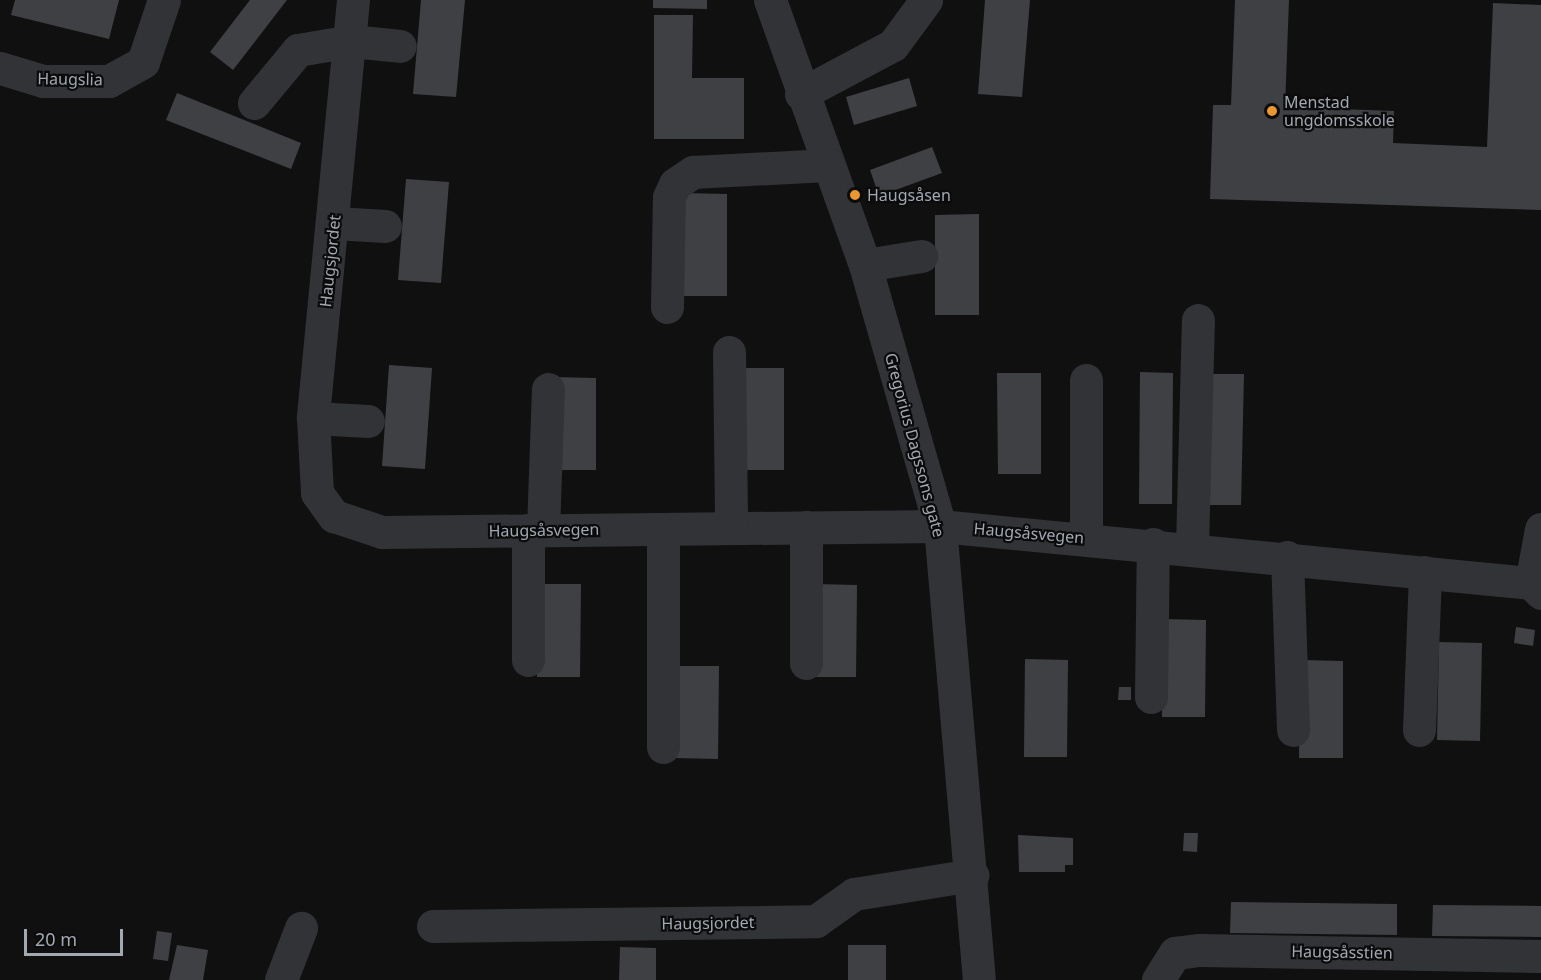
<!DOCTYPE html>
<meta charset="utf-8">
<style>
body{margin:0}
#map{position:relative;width:1541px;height:980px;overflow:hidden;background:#101011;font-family:"Noto Sans",sans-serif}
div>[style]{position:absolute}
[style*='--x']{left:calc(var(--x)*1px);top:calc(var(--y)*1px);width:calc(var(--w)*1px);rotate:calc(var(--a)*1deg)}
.building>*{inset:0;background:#3f4044}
.minor>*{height:33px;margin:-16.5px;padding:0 16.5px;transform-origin:16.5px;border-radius:16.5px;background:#313336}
.dots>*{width:16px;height:16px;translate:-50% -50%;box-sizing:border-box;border:3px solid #0b0b0c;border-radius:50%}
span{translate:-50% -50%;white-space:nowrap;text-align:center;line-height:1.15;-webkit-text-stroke:4.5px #0b0b0c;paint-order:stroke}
.street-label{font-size:16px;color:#a2a8b1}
.poi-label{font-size:16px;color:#a2a8b1}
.left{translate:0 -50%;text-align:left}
.scale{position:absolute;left:24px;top:929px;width:99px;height:27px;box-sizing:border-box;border:3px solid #a2a8b1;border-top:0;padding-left:8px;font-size:18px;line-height:21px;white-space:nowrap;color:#a2a8b1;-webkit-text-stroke:4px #0b0b0c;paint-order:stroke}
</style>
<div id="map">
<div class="building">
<i style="clip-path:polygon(15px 0,119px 0,109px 39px,11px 15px)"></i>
<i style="clip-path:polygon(250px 0,287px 0,233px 70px,210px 52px)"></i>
<i style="clip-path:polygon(421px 0,465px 0,456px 97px,413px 94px)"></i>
<i style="clip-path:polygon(653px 0,707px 0,707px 9px,653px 8px)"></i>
<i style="clip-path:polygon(985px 0,1030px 0,1022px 97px,978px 94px)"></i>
<i style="clip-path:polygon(1235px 0,1289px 0,1285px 107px,1394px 111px,1393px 143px,1487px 147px,1493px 3px,1541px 5px,1541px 210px,1210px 199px,1213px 105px,1231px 105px)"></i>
<i style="clip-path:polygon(654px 15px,693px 15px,692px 78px,744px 78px,744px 139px,654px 139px)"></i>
<i style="clip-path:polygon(909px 78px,917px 106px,854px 125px,846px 97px)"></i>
<i style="clip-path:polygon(177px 93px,301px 143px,291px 169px,166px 120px)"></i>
<i style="clip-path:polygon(932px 147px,942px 173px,879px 196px,870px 170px)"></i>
<i style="clip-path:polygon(406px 179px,449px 182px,441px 283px,398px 280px)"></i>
<i style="clip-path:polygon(684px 193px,727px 194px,727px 296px,684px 296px)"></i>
<i style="clip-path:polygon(979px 214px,979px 315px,935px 315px,935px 215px)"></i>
<i style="clip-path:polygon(389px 365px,432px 368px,425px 469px,382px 466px)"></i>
<i style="clip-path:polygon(741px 368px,784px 368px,784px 470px,740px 470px)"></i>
<i style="clip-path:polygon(1140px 372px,1173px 373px,1172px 504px,1139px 504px)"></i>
<i style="clip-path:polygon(997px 373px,1041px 373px,1041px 474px,998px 474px)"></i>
<i style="clip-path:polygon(1211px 374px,1244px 374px,1241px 505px,1208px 505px)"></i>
<i style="clip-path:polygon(553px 377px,596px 378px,596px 470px,553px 470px)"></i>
<i style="clip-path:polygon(537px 584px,581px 584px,580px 677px,537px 677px)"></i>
<i style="clip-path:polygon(814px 584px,857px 585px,856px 677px,813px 677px)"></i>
<i style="clip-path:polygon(1163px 619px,1206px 620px,1205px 717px,1162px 717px)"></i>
<i style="clip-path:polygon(1516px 627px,1535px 630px,1533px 646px,1514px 643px)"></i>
<i style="clip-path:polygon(1439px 642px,1482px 643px,1480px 741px,1437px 740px)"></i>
<i style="clip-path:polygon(1025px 659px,1068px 660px,1067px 757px,1024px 757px)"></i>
<i style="clip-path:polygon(1300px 660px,1343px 661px,1343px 758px,1299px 758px)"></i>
<i style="clip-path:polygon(676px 666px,719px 666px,718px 759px,675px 758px)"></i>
<i style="clip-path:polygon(1119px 687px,1131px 687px,1131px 700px,1118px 700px)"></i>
<i style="clip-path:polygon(1184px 833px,1198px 833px,1197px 852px,1183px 851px)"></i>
<i style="clip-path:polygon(1018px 835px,1073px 838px,1073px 865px,1065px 865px,1065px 872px,1019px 872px)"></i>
<i style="clip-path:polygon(1231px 902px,1397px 904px,1397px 935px,1230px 933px)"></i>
<i style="clip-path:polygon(1433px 905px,1541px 906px,1541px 937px,1432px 936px)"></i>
<i style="clip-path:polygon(157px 931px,172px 933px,168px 961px,153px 959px)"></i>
<i style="clip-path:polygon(177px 945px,208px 950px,203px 980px,169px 980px)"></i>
<i style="clip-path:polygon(848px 945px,886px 945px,886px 980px,848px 980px)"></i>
<i style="clip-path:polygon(620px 947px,656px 948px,656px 980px,619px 980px)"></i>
</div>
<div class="minor">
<i style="--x:353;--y:0;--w:420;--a:95.5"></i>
<i style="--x:313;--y:418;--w:75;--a:86.9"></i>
<i style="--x:317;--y:493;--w:29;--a:54"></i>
<i style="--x:334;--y:516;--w:51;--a:18.4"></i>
<i style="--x:382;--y:532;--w:558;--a:-0.62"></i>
<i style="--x:940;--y:526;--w:594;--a:5.51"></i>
<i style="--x:1531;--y:583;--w:14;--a:45"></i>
<i style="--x:770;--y:0;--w:282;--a:70.3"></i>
<i style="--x:865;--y:265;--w:272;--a:74"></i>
<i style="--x:940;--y:526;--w:456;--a:85.1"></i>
<i style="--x:0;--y:68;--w:45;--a:16.8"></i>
<i style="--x:43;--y:81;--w:66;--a:0"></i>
<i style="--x:109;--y:81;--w:39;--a:-29"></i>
<i style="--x:143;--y:62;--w:65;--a:-71.3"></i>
<i style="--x:801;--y:94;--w:104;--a:-28"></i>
<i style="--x:893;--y:45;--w:56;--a:-53.7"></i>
<i style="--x:254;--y:103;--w:69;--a:-50.3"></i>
<i style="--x:298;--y:50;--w:54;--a:-9.6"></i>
<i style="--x:351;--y:41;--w:49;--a:5.8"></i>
<i style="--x:335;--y:223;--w:50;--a:3.4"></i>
<i style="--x:865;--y:265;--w:57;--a:-9.1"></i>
<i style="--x:667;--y:307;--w:110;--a:-89"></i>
<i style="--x:669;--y:197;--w:14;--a:-65"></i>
<i style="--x:675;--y:184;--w:22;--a:-34"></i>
<i style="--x:693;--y:172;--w:135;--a:-3"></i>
<i style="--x:729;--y:352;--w:176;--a:89.3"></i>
<i style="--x:1086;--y:380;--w:158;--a:90"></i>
<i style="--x:313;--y:418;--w:55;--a:3.1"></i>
<i style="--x:528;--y:530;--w:130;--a:90"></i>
<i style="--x:543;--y:530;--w:141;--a:-88"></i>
<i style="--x:1192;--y:547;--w:227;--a:-88.5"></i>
<i style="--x:1287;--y:557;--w:173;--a:88"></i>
<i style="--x:1531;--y:583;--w:55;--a:-79.5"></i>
<i style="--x:806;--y:663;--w:136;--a:-90"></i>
<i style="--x:1151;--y:697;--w:153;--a:-89.3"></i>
<i style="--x:1419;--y:730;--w:158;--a:-87.8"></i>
<i style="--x:663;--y:747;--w:218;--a:-90"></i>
<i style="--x:433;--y:926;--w:383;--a:-0.7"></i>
<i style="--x:816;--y:921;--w:47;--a:-35.4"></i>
<i style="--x:854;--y:894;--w:120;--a:-9.1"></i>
<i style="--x:281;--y:980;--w:56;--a:-69"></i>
<i style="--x:1158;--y:980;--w:32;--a:-58"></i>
<i style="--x:1175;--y:953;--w:25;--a:-7"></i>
<i style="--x:1200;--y:950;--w:341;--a:1"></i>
</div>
<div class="dots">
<i style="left:1272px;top:111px;background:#e89731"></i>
<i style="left:855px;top:195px;background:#e89731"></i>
</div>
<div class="street-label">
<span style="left:70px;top:79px;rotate:1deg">Haugslia</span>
<span style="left:330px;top:261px;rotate:-84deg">Haugsjordet</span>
<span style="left:915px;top:445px;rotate:75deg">Gregorius Dagssons gate</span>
<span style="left:544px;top:530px;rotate:-1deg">Haugsåsvegen</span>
<span style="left:1029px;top:533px;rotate:5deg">Haugsåsvegen</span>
<span style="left:708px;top:923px;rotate:-1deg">Haugsjordet</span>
<span style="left:1342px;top:952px;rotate:1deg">Haugsåsstien</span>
</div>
<div class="poi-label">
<span class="left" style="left:1284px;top:111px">Menstad<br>ungdomsskole</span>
<span class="left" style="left:867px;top:195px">Haugsåsen</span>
</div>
<div class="scale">20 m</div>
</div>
